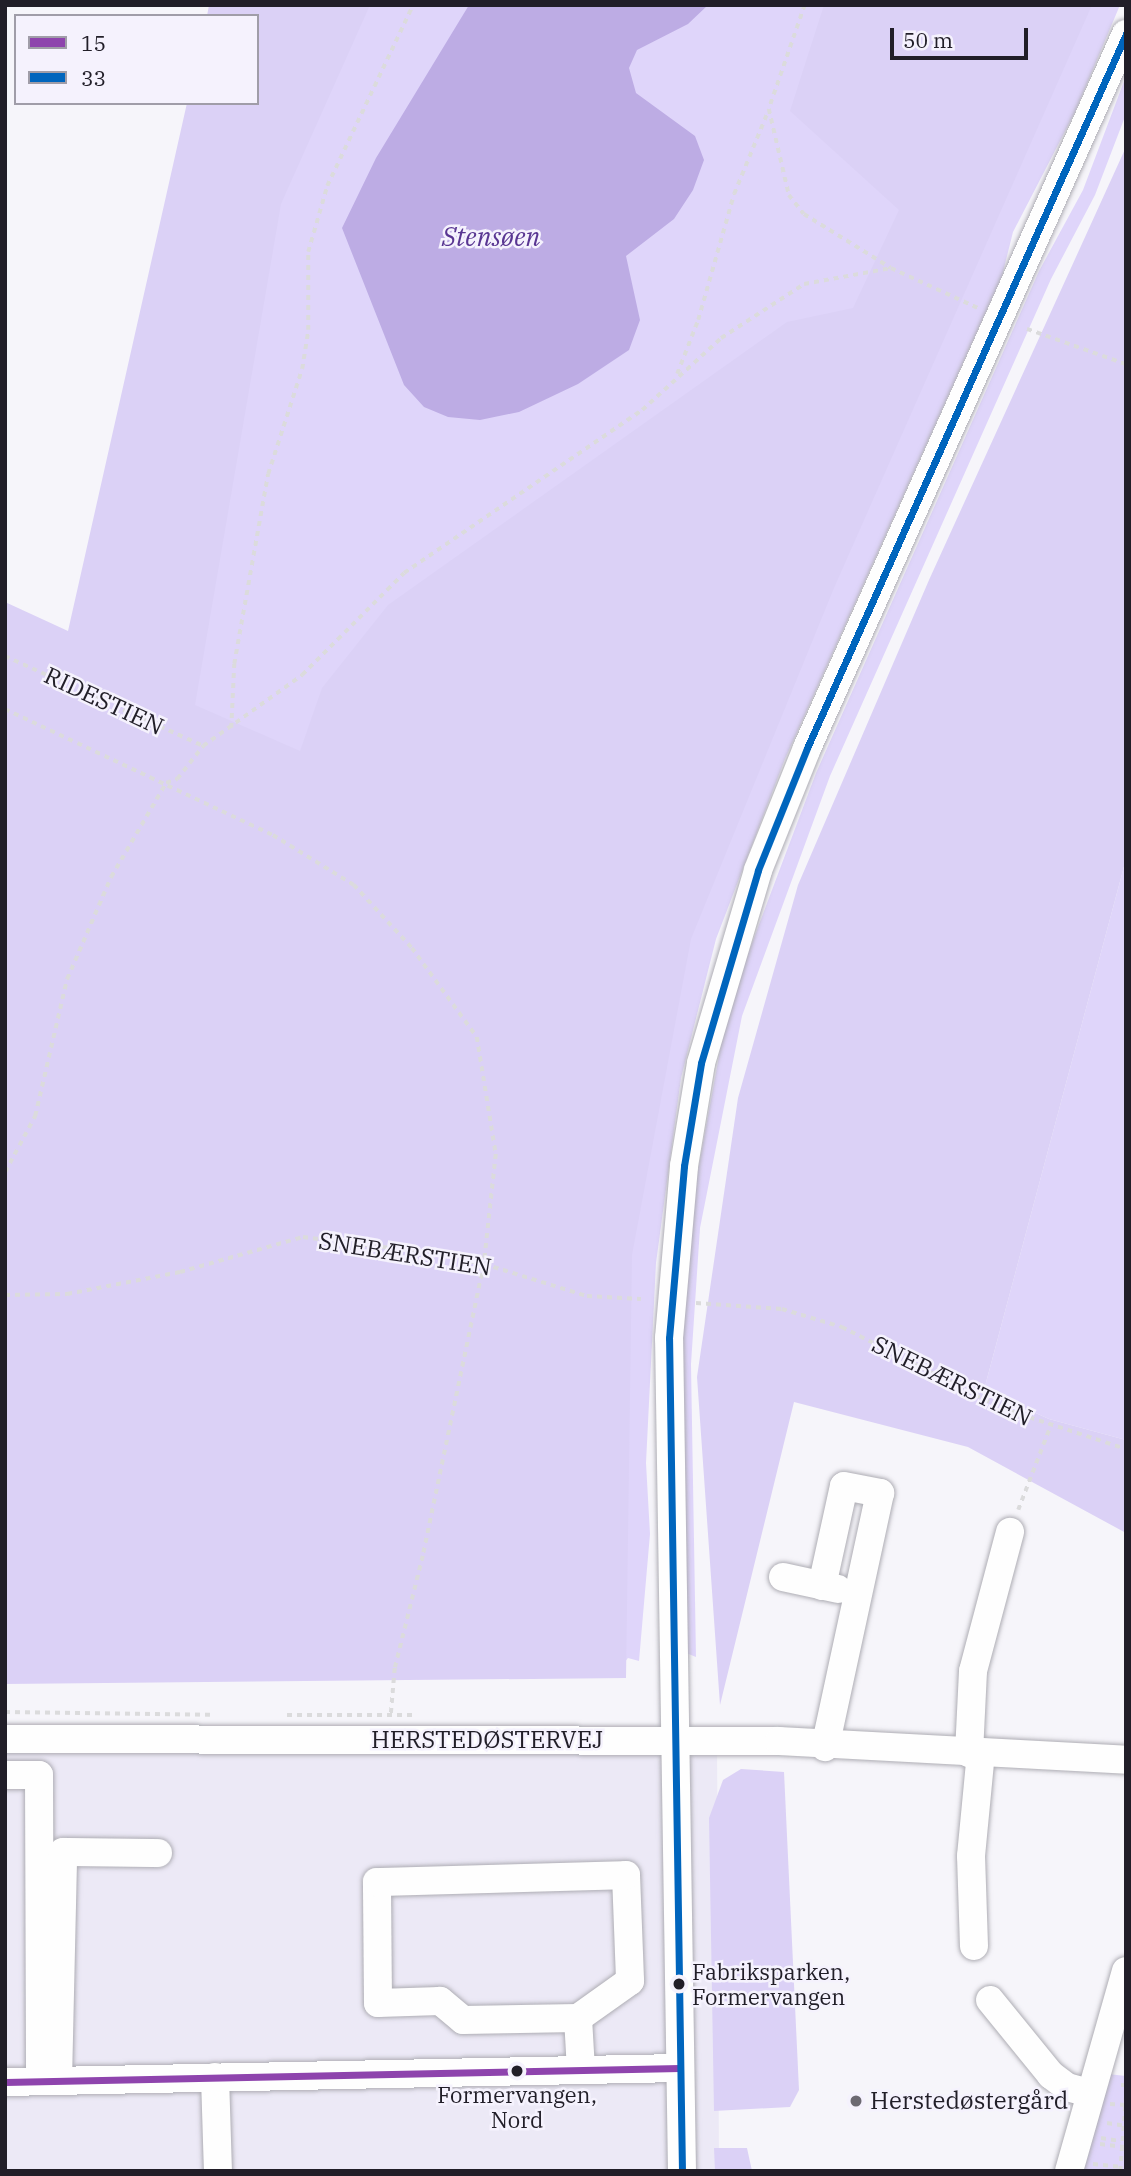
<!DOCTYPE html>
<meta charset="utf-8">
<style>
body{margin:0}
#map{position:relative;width:1131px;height:2176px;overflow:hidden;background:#f6f5fa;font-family:"IBM Plex Serif",serif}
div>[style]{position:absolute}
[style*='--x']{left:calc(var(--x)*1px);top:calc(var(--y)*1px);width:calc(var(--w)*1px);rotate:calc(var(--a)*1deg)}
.built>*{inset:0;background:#ece9f6}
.green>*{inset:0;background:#dfd5fa}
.forest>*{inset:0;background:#dbd1f6}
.water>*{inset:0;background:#bdace4}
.path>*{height:3.5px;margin-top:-1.75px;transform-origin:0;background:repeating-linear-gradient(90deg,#dbdbdc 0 5px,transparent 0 10px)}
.roads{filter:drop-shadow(0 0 2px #aeadb4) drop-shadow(0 0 2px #aeadb4)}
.minor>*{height:28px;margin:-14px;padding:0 14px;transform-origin:14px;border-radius:14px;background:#fefefe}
.bus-1>*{height:7px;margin:-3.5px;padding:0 3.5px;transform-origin:3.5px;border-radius:3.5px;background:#8e44ad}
.bus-2>*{height:7px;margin:-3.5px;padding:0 3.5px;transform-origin:3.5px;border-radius:3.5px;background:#0065bd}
.dots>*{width:19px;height:19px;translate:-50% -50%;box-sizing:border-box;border:4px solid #f5f2fd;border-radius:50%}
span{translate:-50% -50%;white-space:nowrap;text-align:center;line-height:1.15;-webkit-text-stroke:5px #f5f2fd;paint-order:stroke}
.bus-label{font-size:22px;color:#211e28}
.left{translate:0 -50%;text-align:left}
.street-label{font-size:24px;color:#211e28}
.poi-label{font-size:24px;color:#211e28}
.water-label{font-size:26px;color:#593692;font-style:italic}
.frame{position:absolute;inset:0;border:7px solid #211e28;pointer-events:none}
.legend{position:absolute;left:14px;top:14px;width:245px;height:91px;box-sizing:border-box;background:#f5f2fd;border:2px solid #a09da8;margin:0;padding:9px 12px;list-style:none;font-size:21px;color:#211e28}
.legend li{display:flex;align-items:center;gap:14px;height:35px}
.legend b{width:35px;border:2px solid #a09da8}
.scale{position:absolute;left:890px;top:28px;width:138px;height:32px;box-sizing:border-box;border:4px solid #211e28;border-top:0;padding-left:9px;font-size:21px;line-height:24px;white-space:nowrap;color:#211e28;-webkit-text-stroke:5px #f5f2fd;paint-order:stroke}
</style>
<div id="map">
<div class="built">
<i style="clip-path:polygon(717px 1732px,719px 2171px,5px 2171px,5px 1737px)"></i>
</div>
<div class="green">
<i style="clip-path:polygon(301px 5px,1120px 5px,1075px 112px,1013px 232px,1002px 276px,785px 759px,716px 939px,681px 1078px,656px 1263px,646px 1463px,650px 1534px,639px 1661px,628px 1658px,622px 1665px,5px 682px,119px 736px)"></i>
<i style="clip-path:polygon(1126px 76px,1126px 114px,1095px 195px,1051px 279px,830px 776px,742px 1016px,700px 1228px,691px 1364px,696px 1657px,686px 1653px,679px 1363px,688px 1225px,728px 1007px,816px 773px,1039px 271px,1083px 190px)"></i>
<i style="clip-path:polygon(1126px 859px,1126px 1440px,1049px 1419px,984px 1390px)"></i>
<i style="clip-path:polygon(1108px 2074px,1126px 2076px,1126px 2171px,1081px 2171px)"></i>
</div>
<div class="forest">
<i style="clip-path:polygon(209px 5px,370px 5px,281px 204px,195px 705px,300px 751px,322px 688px,388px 605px,787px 322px,853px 308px,899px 210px,790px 111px,824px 5px,1092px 5px,834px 588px,691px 939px,632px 1255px,626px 1678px,5px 1684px,5px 602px,68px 631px,187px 103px,257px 103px,257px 16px,207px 16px)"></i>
<i style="clip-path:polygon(1126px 147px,1126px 859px,984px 1390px,1049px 1419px,1126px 1440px,1126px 1533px,968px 1447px,794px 1402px,720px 1705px,697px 1377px,738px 1098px,798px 885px,929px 580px)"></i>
<i style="clip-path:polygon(741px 1769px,784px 1772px,799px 2090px,790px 2107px,714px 2111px,709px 1818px,723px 1780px)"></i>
<i style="clip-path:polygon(714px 2148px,747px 2148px,752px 2171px,715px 2171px)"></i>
</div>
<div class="water">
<i style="clip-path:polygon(469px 5px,708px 5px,688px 24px,637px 50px,629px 68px,636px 93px,695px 136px,704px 160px,693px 190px,674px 219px,626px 256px,640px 320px,629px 350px,578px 384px,519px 412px,480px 420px,448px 417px,424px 407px,404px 385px,342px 228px,376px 158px)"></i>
</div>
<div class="path">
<i style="--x:805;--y:5;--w:110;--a:109.1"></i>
<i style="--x:769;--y:109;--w:88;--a:76.9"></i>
<i style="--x:789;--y:195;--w:24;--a:52"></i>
<i style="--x:804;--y:214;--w:102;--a:31.8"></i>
<i style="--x:891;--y:268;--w:96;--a:24.7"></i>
<i style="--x:1027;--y:329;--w:105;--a:19.5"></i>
<i style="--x:677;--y:374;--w:58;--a:-68.7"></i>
<i style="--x:698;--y:320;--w:131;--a:-74.1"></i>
<i style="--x:734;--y:194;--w:90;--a:-67.7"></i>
<i style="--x:5;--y:656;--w:217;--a:24.4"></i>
<i style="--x:5;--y:709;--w:296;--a:25.2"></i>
<i style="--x:273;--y:835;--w:95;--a:31.7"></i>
<i style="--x:354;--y:885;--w:86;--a:47.4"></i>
<i style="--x:412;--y:948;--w:110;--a:53.9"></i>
<i style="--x:477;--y:1037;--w:119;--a:80.8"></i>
<i style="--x:496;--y:1154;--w:111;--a:96.2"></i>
<i style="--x:484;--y:1264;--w:298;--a:101.8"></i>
<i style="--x:423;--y:1556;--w:115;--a:104"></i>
<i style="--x:395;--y:1668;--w:47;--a:94.9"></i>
<i style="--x:231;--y:728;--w:64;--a:-87.3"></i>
<i style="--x:234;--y:664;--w:193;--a:-79.9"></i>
<i style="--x:268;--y:474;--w:110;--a:-72.1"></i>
<i style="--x:302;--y:369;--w:39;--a:-81"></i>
<i style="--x:308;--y:330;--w:78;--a:-90"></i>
<i style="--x:308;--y:252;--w:69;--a:-73.9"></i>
<i style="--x:327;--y:186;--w:200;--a:-64.6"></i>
<i style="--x:5;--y:1172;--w:64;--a:-61.8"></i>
<i style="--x:35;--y:1116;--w:141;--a:-76.9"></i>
<i style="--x:67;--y:979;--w:111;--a:-66.7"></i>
<i style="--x:111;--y:877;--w:109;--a:-59.7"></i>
<i style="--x:166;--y:783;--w:12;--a:-20"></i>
<i style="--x:177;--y:779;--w:42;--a:-51.8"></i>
<i style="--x:203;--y:746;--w:122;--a:-35.6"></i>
<i style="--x:302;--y:675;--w:144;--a:-45"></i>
<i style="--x:404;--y:573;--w:288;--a:-34.4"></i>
<i style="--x:642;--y:410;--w:107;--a:-42.3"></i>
<i style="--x:721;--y:338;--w:99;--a:-33"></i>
<i style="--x:804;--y:284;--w:88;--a:-10.4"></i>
<i style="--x:5;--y:1295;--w:62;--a:-0.9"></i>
<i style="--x:67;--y:1294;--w:115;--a:-11"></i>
<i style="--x:180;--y:1272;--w:128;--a:-15.9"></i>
<i style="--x:303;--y:1237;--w:120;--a:7.2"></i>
<i style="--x:422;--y:1252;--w:63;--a:11"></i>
<i style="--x:484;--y:1264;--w:108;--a:17.3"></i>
<i style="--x:587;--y:1296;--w:54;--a:3.2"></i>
<i style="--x:696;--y:1303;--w:86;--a:4"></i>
<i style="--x:782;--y:1309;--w:63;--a:16.7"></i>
<i style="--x:842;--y:1327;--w:178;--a:27"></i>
<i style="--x:1001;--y:1408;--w:132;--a:18.2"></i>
<i style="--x:1018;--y:1510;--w:89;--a:-68.9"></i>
<i style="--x:5;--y:1712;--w:205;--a:0.8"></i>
<i style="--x:287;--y:1715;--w:126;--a:0"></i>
<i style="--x:1121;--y:2085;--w:5;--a:0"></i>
<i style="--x:1110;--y:2104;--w:16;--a:4"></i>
<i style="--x:1107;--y:2123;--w:19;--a:9"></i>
<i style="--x:1101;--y:2138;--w:20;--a:9"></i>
<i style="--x:1100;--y:2144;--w:26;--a:7"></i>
<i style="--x:1093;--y:2164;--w:27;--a:6"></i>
<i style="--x:1120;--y:2171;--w:78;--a:-85.6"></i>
</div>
<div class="roads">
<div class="minor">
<i style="--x:783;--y:1577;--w:56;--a:12.3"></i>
<i style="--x:822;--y:1586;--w:102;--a:-77.6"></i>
<i style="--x:844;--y:1486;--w:37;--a:11"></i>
<i style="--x:880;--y:1493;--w:260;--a:102.2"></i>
<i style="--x:5;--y:1739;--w:774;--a:0.15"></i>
<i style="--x:779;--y:1741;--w:348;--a:3.1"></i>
<i style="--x:969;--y:1753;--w:82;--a:-87.2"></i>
<i style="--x:973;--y:1671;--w:144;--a:-75.1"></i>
<i style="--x:5;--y:1775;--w:34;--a:0"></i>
<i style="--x:39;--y:1775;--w:306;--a:89.8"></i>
<i style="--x:626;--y:1875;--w:106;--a:87.8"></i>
<i style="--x:630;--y:1981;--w:64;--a:144.6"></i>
<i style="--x:578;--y:2018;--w:115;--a:179"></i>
<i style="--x:463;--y:2020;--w:30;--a:-140"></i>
<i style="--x:440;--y:2001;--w:62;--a:178.2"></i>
<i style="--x:378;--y:2003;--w:121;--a:-90.5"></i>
<i style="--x:377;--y:1882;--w:249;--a:-1.6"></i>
<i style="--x:974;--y:1946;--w:90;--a:-91.9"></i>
<i style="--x:971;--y:1856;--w:103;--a:-84.5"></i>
<i style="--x:990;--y:2000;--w:97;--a:50.9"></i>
<i style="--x:1051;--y:2075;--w:20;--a:37"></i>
<i style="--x:1067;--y:2087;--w:23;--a:15"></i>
<i style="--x:578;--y:2018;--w:52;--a:86.7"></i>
<i style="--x:215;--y:2077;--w:94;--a:88.2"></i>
<i style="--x:58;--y:2081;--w:229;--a:-88.7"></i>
<i style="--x:63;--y:1852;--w:95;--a:0.6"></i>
<i style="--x:5;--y:2082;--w:675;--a:-1.19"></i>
<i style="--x:682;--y:2171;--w:833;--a:-90.89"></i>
<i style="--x:669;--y:1338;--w:173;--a:-85"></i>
<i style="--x:684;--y:1166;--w:104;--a:-80.6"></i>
<i style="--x:701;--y:1063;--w:201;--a:-73.5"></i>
<i style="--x:758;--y:870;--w:131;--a:-68.1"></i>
<i style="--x:807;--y:748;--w:782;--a:-65.93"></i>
<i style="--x:1069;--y:2171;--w:208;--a:-74.1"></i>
</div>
</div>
<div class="bus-1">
<i style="--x:5;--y:2082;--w:675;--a:-1.19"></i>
</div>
<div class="bus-2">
<i style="--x:682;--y:2171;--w:833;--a:-90.89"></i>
<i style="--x:669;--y:1338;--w:173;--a:-85"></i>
<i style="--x:684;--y:1166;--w:104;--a:-80.6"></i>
<i style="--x:701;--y:1063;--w:201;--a:-73.5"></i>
<i style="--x:758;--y:870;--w:131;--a:-68.1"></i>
<i style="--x:807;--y:748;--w:782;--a:-65.93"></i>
</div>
<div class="dots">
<i style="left:679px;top:1984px;background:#211e28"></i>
<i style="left:517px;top:2071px;background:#211e28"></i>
<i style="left:856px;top:2101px;background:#6c6972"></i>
</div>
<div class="bus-label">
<span class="left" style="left:692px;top:1984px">Fabriksparken,<br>Formervangen</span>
<span style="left:517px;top:2107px">Formervangen,<br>Nord</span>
</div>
<div class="street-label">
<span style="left:104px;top:701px;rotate:25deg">RIDESTIEN</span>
<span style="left:405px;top:1254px;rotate:9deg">SNEBÆRSTIEN</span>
<span style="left:952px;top:1381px;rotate:26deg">SNEBÆRSTIEN</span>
<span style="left:487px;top:1740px">HERSTEDØSTERVEJ</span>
</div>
<div class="poi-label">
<span class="left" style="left:870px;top:2101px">Herstedøstergård</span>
</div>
<div class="water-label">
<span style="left:491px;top:237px">Stensøen</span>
</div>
<div class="frame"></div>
<ul class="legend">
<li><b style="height:9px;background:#8e44ad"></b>15</li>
<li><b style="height:9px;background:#0065bd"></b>33</li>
</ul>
<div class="scale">50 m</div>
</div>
